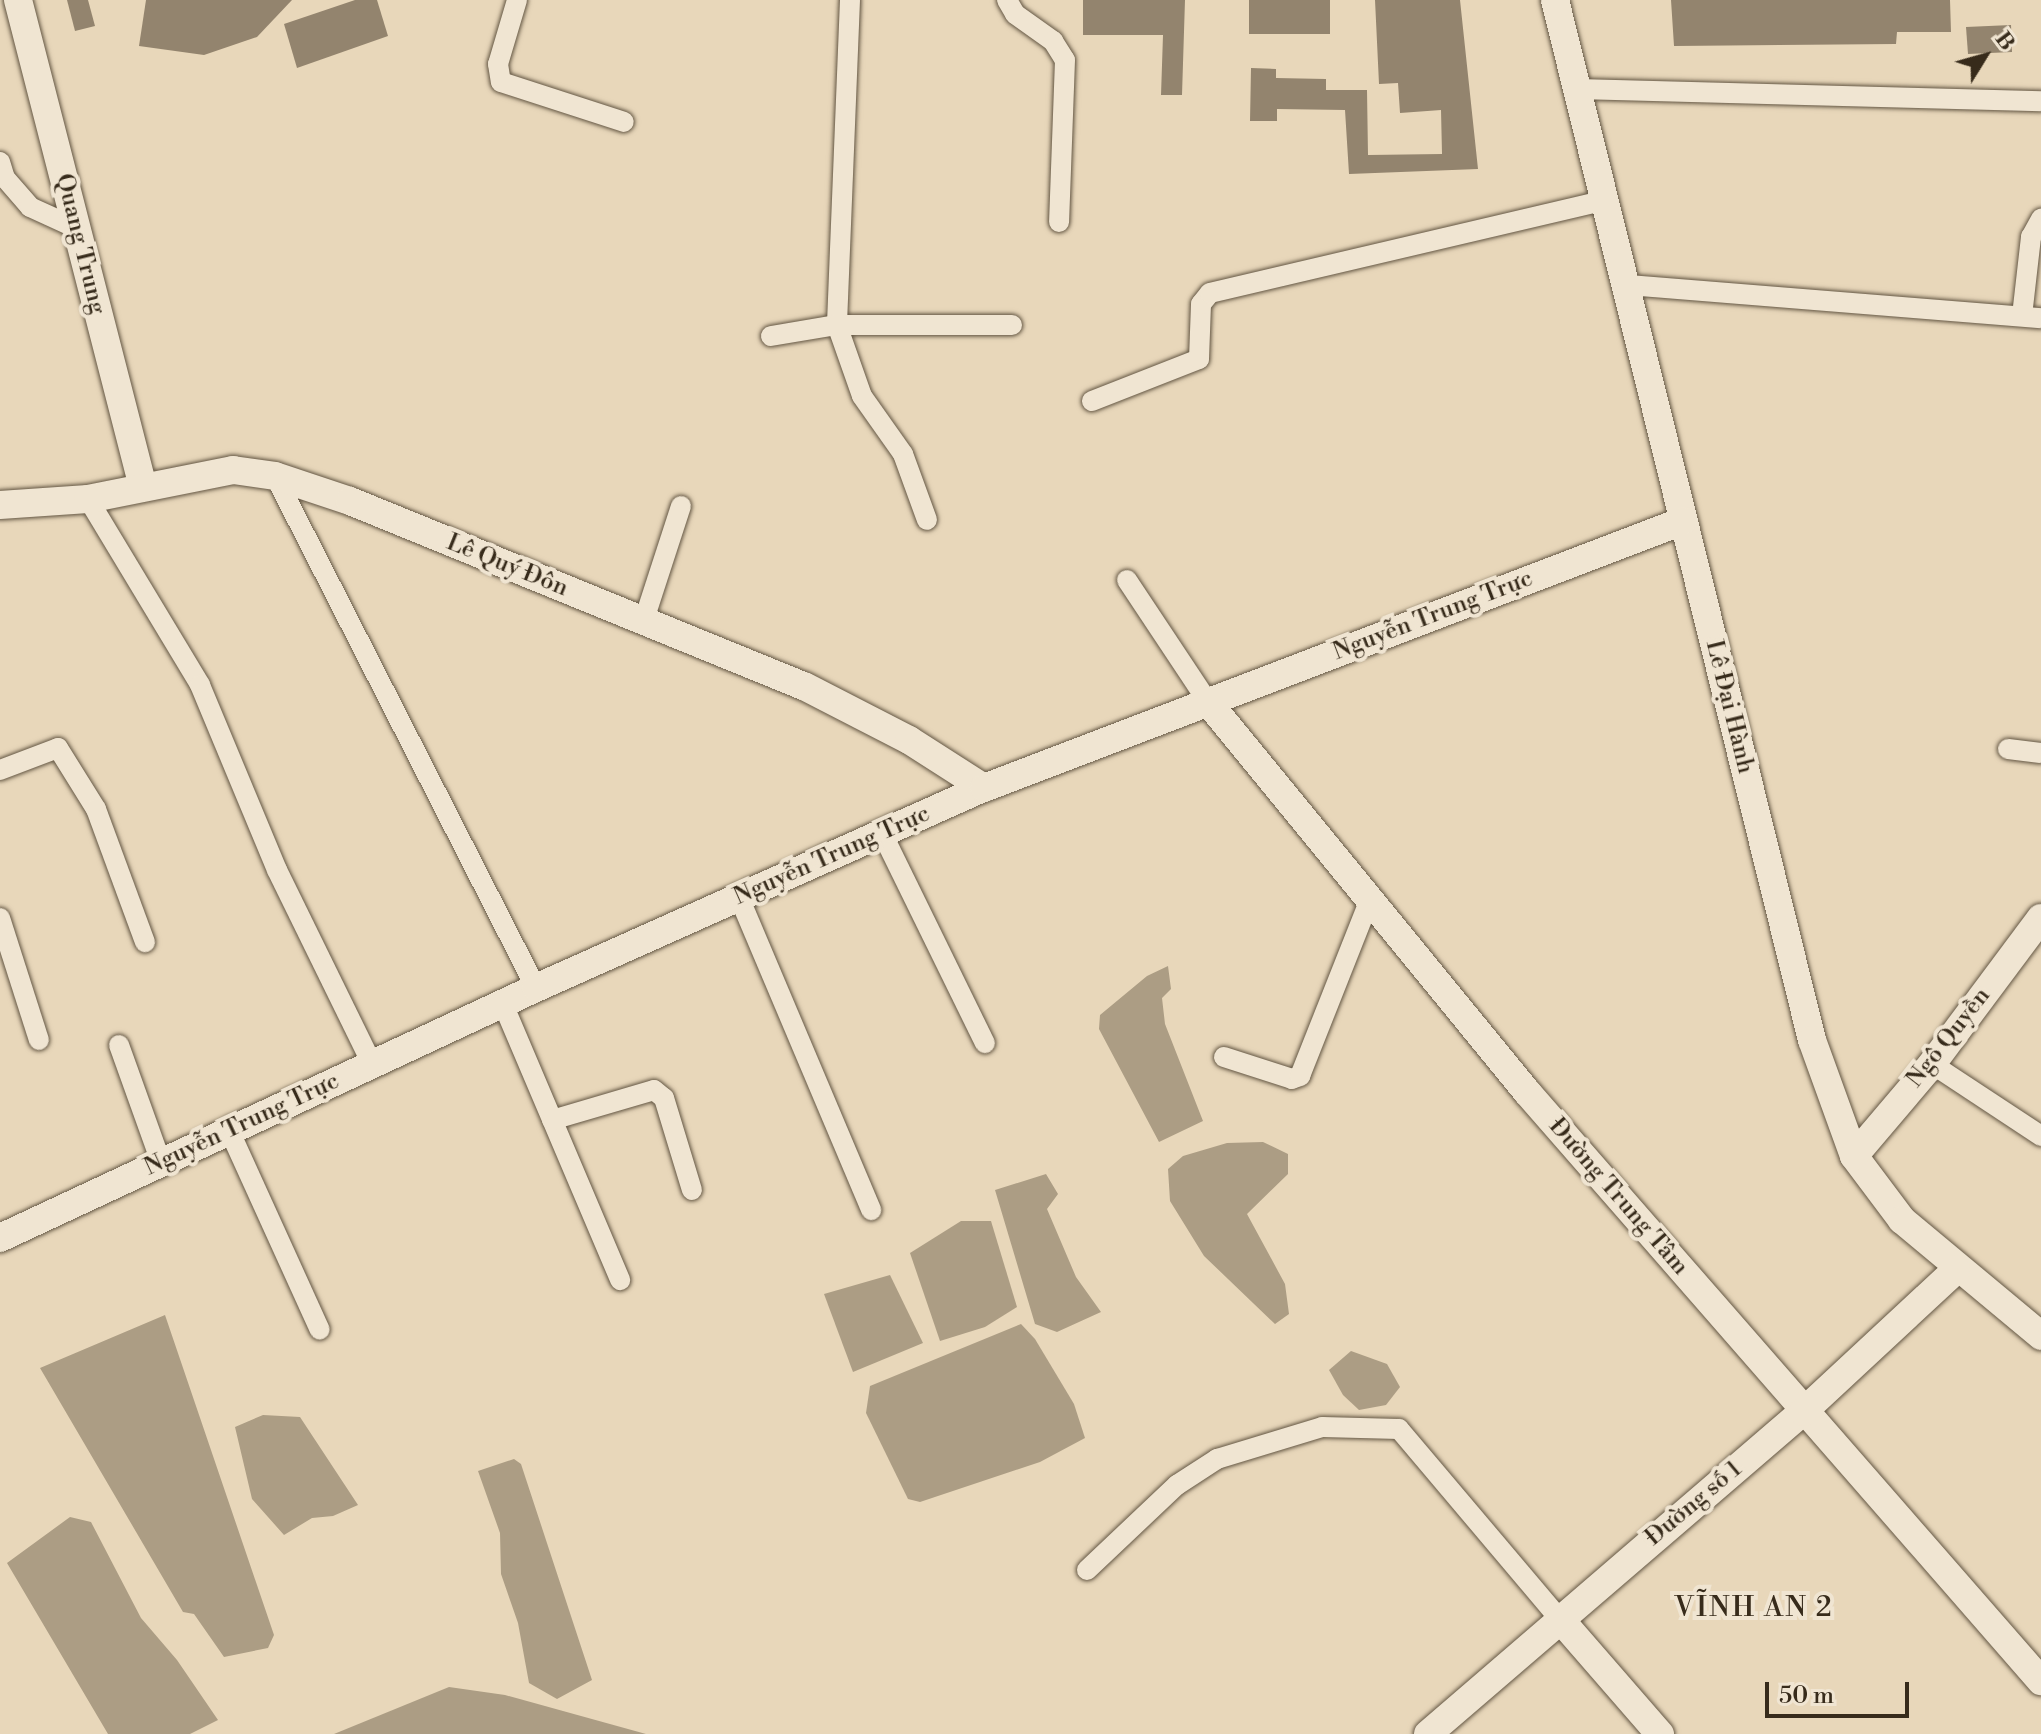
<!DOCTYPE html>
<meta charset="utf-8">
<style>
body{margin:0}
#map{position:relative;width:2041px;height:1734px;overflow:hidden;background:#e8d7ba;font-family:"Libre Bodoni",serif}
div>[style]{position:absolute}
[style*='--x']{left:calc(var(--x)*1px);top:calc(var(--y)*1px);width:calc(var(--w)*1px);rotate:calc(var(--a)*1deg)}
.water>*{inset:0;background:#ac9d84}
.building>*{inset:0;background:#93846e}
.roads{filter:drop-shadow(0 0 2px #635643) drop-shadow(0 0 2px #635643)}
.street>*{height:20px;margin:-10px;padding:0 10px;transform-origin:10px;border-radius:10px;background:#f0e5d2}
.secondary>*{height:28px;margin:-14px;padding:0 14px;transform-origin:14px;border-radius:14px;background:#f0e5d2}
span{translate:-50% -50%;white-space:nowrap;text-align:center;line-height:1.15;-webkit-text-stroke:8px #f0e5d2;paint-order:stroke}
.street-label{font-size:24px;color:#372b1b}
.quarter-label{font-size:28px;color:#372b1b;letter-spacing:2px}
.north{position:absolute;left:1945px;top:16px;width:80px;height:80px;-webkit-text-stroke:6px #f0e5d2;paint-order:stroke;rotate:53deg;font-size:22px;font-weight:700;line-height:32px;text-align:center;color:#372b1b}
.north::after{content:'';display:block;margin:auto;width:28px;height:36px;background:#372b1b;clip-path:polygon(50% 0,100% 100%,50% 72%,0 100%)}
.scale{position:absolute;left:1765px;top:1682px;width:144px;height:36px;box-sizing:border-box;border:4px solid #372b1b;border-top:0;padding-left:10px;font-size:24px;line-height:28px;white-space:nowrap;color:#372b1b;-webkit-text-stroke:6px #f0e5d2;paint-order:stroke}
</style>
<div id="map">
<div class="water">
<i style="clip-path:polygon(1168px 966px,1171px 989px,1162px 998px,1165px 1024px,1203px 1121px,1159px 1142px,1099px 1029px,1100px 1015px,1147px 976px)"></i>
<i style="clip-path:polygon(1263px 1142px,1288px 1154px,1288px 1174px,1247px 1214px,1285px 1284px,1289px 1314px,1275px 1324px,1204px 1256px,1170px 1201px,1168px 1169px,1183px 1156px,1227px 1143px)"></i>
<i style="clip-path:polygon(1046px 1174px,1058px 1194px,1047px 1209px,1076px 1277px,1101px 1312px,1057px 1332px,1035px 1324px,995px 1190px)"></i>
<i style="clip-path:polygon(961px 1221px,991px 1221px,1017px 1307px,985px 1327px,940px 1341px,910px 1253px)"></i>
<i style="clip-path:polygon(890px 1275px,923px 1343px,853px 1372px,824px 1294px)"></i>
<i style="clip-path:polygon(165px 1315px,274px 1635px,268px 1648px,224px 1657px,194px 1614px,183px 1612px,40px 1368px)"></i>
<i style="clip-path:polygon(1021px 1324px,1035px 1339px,1074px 1404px,1085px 1438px,1040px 1462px,920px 1502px,908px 1499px,866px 1413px,870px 1386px)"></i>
<i style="clip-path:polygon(1351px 1351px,1387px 1364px,1400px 1387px,1386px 1405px,1359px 1410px,1343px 1395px,1329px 1370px)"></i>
<i style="clip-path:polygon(263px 1415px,300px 1417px,358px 1505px,333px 1516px,312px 1518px,284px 1535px,252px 1499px,235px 1427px)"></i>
<i style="clip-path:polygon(514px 1459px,521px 1464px,592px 1680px,557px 1699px,529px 1683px,518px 1623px,501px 1574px,500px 1533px,478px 1471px)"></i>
<i style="clip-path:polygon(70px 1517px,91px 1522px,141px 1618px,177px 1660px,218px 1720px,190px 1734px,108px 1734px,7px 1563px)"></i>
<i style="clip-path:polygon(449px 1687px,505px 1695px,646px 1734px,334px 1734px)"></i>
</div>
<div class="building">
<i style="clip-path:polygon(67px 0,88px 0,95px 26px,75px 31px)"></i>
<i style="clip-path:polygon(146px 0,292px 0,257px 37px,204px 55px,139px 46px)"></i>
<i style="clip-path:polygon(355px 0,377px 0,388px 36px,297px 68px,284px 24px)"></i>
<i style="clip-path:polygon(1083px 0,1185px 0,1182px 95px,1161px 95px,1163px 35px,1083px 35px)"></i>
<i style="clip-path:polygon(1249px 0,1330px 0,1330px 34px,1249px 34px)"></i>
<i style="clip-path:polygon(1375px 0,1460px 0,1478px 169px,1349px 174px,1345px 110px,1277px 109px,1277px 121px,1250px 121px,1251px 68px,1276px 69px,1276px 78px,1326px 79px,1326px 90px,1367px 90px,1368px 155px,1442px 154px,1441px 110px,1400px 113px,1398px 83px,1379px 84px)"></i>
<i style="clip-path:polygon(1671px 0,1950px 0,1951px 32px,1897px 32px,1896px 44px,1674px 46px)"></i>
<i style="clip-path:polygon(2011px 25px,2012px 52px,1968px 54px,1966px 27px)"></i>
</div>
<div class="roads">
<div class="street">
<i style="--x:517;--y:0;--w:67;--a:106.5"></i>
<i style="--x:498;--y:64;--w:18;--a:81"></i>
<i style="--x:501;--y:82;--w:129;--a:18"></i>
<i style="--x:850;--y:0;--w:325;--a:92.3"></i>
<i style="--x:837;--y:325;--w:75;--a:70.6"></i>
<i style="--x:862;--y:396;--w:71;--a:54.7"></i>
<i style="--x:903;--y:454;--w:70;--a:70"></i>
<i style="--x:1007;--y:0;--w:16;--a:60"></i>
<i style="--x:1015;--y:14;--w:47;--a:35.4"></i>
<i style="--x:1053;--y:41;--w:22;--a:58"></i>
<i style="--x:1065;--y:60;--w:162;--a:92.1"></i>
<i style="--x:1578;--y:89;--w:463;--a:1.5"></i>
<i style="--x:0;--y:162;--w:17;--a:73"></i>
<i style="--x:5;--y:178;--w:38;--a:49"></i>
<i style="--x:30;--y:207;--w:51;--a:24.5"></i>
<i style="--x:1629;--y:285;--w:413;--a:4.6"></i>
<i style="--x:2022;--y:316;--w:80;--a:-83.5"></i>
<i style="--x:2031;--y:237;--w:21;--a:-61"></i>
<i style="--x:771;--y:336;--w:67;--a:-9.5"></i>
<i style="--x:837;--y:325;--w:175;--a:0"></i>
<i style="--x:1092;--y:401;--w:115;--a:-21.4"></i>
<i style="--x:1199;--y:359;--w:55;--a:-87.9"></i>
<i style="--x:1201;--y:304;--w:14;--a:-51"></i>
<i style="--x:1210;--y:293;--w:408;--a:-13.2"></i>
<i style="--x:275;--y:476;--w:575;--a:62.99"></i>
<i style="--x:88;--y:499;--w:217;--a:58.9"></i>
<i style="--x:200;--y:685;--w:200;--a:67.4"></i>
<i style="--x:277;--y:870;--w:218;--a:63.9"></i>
<i style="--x:1127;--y:580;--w:146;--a:56.4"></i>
<i style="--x:643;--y:623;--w:123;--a:-72"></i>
<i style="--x:2008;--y:749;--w:33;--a:7"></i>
<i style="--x:0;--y:770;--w:62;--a:-20.8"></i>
<i style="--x:58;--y:748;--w:72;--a:58.1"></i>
<i style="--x:96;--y:809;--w:142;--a:69.8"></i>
<i style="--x:882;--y:833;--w:234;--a:63.9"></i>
<i style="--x:739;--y:897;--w:340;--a:67.1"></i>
<i style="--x:0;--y:918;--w:128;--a:72.3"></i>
<i style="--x:503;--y:1004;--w:300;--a:67"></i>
<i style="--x:119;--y:1045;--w:124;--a:70.3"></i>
<i style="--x:1224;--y:1057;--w:71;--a:17.9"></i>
<i style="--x:1292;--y:1079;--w:9;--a:-21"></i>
<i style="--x:1300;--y:1076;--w:185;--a:-68.4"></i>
<i style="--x:1932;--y:1064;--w:131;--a:33.4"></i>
<i style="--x:552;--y:1120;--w:106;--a:-16.4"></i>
<i style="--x:654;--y:1090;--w:13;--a:39"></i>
<i style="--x:664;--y:1098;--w:96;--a:73.1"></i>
<i style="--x:230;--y:1132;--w:217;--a:65.6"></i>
<i style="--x:1087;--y:1570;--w:124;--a:-43.4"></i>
<i style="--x:1177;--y:1485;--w:48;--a:-33"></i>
<i style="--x:1217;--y:1459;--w:110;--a:-16.9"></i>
<i style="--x:1322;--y:1427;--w:77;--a:1.5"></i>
<i style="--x:1399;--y:1429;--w:248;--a:49.8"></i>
</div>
<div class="secondary">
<i style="--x:18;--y:0;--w:503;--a:75.6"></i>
<i style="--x:1555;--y:0;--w:1071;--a:76.12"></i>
<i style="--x:1812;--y:1040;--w:123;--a:70.1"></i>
<i style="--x:1854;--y:1156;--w:80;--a:53.1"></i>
<i style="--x:1902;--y:1220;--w:181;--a:39.8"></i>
<i style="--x:0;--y:505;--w:88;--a:-3.9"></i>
<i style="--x:88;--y:499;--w:148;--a:-11.3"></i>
<i style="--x:233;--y:470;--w:42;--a:8.1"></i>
<i style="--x:275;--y:476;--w:79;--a:18.4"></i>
<i style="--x:350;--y:501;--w:490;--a:22.2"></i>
<i style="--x:804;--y:686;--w:118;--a:27.2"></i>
<i style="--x:909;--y:740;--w:89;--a:32.6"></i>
<i style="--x:1208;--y:702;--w:504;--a:50.72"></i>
<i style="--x:1527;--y:1092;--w:782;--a:48.89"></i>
<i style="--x:1854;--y:1156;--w:121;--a:-49.7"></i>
<i style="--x:1932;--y:1064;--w:182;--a:-53.3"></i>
<i style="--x:0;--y:1238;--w:591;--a:-25.01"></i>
<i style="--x:536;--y:988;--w:491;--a:-24.1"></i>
<i style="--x:984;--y:788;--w:748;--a:-20.91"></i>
<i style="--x:1559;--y:1618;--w:154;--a:49"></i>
<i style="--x:1428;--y:1734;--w:494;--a:-40.7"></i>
<i style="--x:1803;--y:1412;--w:209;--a:-42.9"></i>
</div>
</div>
<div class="street-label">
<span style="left:80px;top:244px;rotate:76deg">Quang Trung</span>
<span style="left:507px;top:566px;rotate:22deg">Lê Quý Đôn</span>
<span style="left:1433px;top:616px;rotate:-21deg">Nguyễn Trung Trực</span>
<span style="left:1729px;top:707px;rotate:76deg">Lê Đại Hành</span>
<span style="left:832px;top:856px;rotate:-24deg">Nguyễn Trung Trực</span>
<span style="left:1949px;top:1038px;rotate:-52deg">Ngô Quyền</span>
<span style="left:242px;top:1125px;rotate:-25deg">Nguyễn Trung Trực</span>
<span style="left:1618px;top:1197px;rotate:49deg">Đường Trung Tâm</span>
<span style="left:1694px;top:1504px;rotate:-40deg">Đường số 1</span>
</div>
<div class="quarter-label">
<span style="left:1754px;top:1608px">VĨNH AN 2</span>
</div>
<div class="north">B</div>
<div class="scale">50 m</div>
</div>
